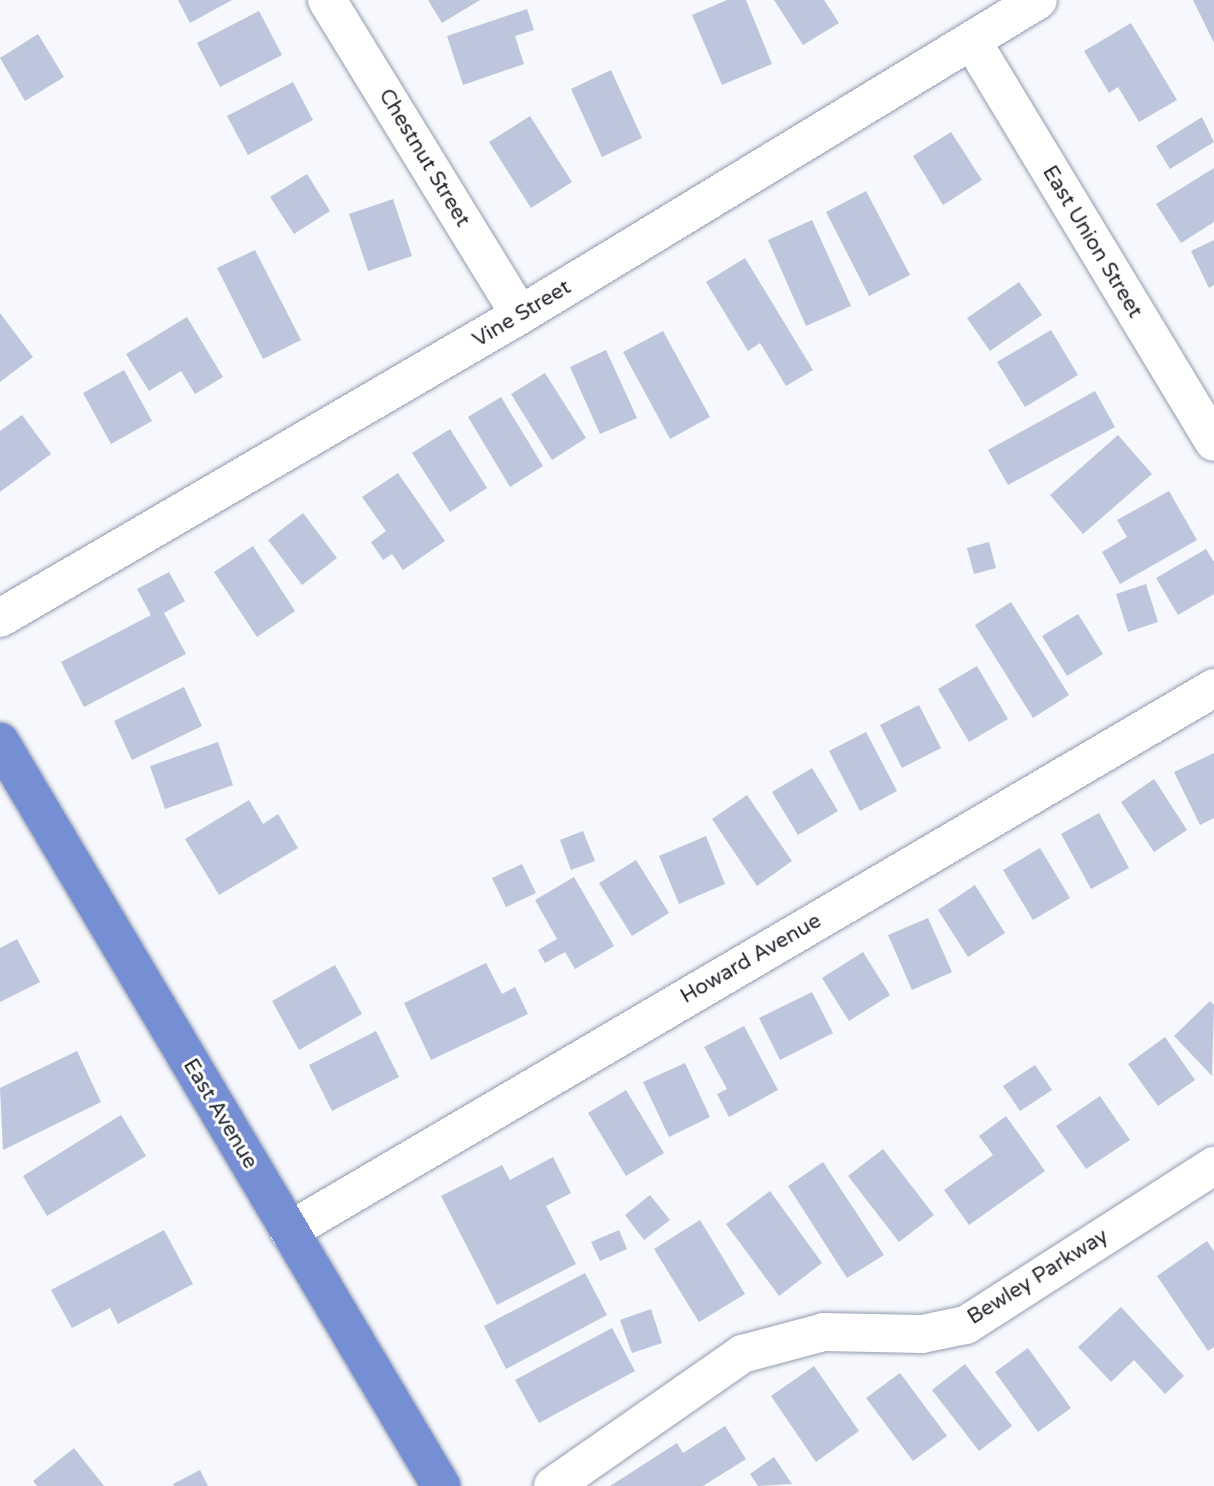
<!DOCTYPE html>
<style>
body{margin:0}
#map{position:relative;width:1214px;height:1486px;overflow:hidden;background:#f6f8fd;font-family:"Varela Round",sans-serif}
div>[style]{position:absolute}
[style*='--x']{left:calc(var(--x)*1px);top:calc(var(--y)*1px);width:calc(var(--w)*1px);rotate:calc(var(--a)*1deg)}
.building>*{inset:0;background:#bdc6dc}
.roads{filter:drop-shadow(0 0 2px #929baf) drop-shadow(0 0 2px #929baf)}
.minor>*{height:38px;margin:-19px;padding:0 19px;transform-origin:19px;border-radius:19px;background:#fff}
.highway>*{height:38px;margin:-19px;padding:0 19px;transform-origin:19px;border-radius:19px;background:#758ed4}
span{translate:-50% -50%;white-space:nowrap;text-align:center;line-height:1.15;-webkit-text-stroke:6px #fff;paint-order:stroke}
.street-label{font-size:21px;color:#1f232b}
</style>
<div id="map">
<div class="building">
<i style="clip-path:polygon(178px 0,232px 0,190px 23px)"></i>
<i style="clip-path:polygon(428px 0,480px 0,442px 23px)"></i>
<i style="clip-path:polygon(727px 0,746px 0,772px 64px,722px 85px,692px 15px)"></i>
<i style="clip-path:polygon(774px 0,824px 0,839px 23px,803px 45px)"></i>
<i style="clip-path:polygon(1193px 0,1214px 0,1214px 43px)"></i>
<i style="clip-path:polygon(527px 9px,534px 30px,515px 36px,524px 64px,463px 85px,447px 36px)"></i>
<i style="clip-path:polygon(259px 11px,282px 55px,220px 87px,197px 43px)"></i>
<i style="clip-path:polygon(1131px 23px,1177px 100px,1139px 122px,1118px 87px,1109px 93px,1084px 51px)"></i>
<i style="clip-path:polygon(38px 34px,64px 77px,25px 101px,0 58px)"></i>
<i style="clip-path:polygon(611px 70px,642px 138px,602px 157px,571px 89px)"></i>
<i style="clip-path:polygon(293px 82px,313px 120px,248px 155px,227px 116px)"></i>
<i style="clip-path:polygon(530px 116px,572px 182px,531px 208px,489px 142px)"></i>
<i style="clip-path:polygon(1202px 117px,1214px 142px,1170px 169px,1156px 146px)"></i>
<i style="clip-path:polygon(951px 132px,982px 180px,943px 205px,913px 156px)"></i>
<i style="clip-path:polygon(1214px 168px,1214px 222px,1181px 243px,1156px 204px)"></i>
<i style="clip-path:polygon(307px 174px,330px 211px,294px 234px,270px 197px)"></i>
<i style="clip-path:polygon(866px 191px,910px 275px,869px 296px,826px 212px)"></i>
<i style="clip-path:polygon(393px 199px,412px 256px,368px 271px,349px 214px)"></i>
<i style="clip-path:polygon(812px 220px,851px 306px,806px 326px,768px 240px)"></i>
<i style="clip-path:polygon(1214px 240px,1214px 285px,1209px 288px,1191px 251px)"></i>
<i style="clip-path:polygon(255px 250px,301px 340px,263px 359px,217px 268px)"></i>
<i style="clip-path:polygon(745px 258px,813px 370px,786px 386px,760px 343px,748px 351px,706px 282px)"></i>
<i style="clip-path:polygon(1019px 282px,1042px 315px,990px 351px,967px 318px)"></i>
<i style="clip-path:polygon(0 313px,33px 357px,0 382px)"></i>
<i style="clip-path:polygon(187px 317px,223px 377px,195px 394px,181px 371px,149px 391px,126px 354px)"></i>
<i style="clip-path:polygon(1051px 330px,1078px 375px,1025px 407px,997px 362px)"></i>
<i style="clip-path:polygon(663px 331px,710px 417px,670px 439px,623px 352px)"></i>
<i style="clip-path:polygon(606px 350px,637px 418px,600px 434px,570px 367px)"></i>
<i style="clip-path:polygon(124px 370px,152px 421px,111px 444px,83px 393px)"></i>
<i style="clip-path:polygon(545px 373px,586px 438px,552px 460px,511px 394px)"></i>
<i style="clip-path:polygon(1095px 391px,1115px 427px,1008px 485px,988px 450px)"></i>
<i style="clip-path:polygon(501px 397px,543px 466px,510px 487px,468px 417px)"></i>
<i style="clip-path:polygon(22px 415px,51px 454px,0 492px,0 431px)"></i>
<i style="clip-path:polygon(450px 429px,487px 488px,450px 512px,412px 453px)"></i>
<i style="clip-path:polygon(1118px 435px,1152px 474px,1083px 534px,1050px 495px)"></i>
<i style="clip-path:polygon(398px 473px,445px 541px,403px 570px,392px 554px,383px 560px,371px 542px,386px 531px,362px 497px)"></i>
<i style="clip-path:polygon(1169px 491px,1197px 540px,1120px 584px,1102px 552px,1127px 537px,1117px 520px)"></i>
<i style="clip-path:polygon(303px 513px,337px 558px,302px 585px,268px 540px)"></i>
<i style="clip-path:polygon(989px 542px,996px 568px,974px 574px,967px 548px)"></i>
<i style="clip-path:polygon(253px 546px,295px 611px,257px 637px,214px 572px)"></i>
<i style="clip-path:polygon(1206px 549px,1214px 562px,1214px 594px,1178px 615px,1156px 578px)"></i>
<i style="clip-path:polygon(169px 572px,185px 601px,164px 613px,186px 654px,84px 707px,61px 662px,151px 615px,137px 589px)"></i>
<i style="clip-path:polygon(1146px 584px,1158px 622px,1128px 632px,1116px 594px)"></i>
<i style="clip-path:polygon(1011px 602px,1069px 695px,1033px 718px,975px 625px)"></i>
<i style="clip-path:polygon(1078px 614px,1103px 654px,1067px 676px,1042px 636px)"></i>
<i style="clip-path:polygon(977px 666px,1008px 719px,969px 742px,938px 689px)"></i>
<i style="clip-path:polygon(184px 687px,202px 726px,132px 760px,114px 721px)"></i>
<i style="clip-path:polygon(919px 705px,941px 748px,902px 768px,880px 725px)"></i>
<i style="clip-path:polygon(866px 732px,897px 791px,860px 811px,829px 751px)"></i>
<i style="clip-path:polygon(218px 742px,233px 785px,165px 809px,150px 766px)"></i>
<i style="clip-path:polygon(1214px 753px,1214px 818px,1200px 825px,1174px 772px)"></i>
<i style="clip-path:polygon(812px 768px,838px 811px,798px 835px,772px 792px)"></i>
<i style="clip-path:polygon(1154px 779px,1187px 830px,1154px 852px,1121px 802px)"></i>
<i style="clip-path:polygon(747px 795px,792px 861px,757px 886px,712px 819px)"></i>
<i style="clip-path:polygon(249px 800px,263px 824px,278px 814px,298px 848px,219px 895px,185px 839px)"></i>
<i style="clip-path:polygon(1099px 813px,1129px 868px,1091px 889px,1061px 834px)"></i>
<i style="clip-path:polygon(583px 831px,595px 861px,571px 870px,560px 840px)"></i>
<i style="clip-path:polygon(706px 836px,725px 884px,679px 904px,659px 856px)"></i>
<i style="clip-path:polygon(1040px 848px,1070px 898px,1033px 920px,1003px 870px)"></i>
<i style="clip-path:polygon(636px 860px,669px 913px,632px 936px,599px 883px)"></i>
<i style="clip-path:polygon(522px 864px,536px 893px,506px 907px,492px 878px)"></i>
<i style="clip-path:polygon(574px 877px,614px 946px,575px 969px,565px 952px,545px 963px,538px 950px,557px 939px,535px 900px)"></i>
<i style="clip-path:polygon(975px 885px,1005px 933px,968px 957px,938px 910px)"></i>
<i style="clip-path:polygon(928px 918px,952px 972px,912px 990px,888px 935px)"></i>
<i style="clip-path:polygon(17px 939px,40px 982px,0 1002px,0 948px)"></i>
<i style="clip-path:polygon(863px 952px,890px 995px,849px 1021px,822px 978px)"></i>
<i style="clip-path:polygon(486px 963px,502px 994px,515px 987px,528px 1014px,431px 1060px,404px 1003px)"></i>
<i style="clip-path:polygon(335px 965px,362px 1014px,299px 1050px,272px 1001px)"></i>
<i style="clip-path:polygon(812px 992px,833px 1033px,780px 1060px,759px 1018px)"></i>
<i style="clip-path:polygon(1210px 1001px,1214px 1005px,1212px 1076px,1174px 1036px)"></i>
<i style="clip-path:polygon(744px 1026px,778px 1090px,729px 1117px,717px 1094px,727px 1089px,704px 1047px)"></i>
<i style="clip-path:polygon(376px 1031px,399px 1077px,332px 1111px,309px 1065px)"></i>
<i style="clip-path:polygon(1165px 1037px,1195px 1080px,1158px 1106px,1128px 1064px)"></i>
<i style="clip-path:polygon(77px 1051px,101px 1102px,3px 1150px,0 1088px)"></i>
<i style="clip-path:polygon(685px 1063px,710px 1117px,669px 1137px,643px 1082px)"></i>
<i style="clip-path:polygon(1035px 1065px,1052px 1090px,1020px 1111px,1003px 1086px)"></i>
<i style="clip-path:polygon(626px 1090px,664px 1153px,626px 1176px,588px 1113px)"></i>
<i style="clip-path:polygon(1100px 1096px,1130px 1140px,1086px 1169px,1056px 1126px)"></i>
<i style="clip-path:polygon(121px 1115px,146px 1156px,47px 1216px,23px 1176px)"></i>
<i style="clip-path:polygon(1006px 1116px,1045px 1171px,969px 1225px,944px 1190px,993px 1155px,979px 1136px)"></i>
<i style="clip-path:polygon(883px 1149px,934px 1215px,899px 1242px,848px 1176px)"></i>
<i style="clip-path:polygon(553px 1157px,571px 1193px,546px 1206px,576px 1264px,497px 1305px,441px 1196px,502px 1165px,510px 1180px)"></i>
<i style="clip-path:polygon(823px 1162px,884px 1255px,847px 1278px,788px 1186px)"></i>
<i style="clip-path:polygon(770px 1191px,822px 1263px,779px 1296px,726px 1224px)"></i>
<i style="clip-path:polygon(650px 1195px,670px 1220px,644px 1240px,625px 1215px)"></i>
<i style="clip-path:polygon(700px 1220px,745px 1294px,699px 1322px,654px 1249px)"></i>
<i style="clip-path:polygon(164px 1230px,193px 1284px,118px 1324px,110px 1308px,72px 1328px,51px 1290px)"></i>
<i style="clip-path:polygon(619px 1230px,627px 1249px,600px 1261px,591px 1242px)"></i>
<i style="clip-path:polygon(1207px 1241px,1214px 1251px,1214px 1347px,1208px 1351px,1157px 1276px)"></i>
<i style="clip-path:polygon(585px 1273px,607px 1315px,506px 1369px,484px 1326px)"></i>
<i style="clip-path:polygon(1121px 1307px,1184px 1376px,1165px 1394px,1134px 1360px,1111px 1382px,1078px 1347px)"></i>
<i style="clip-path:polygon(651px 1309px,662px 1343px,632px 1353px,620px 1320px)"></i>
<i style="clip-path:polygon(612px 1328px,635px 1371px,539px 1423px,515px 1380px)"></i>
<i style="clip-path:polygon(1028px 1348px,1071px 1408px,1038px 1432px,995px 1372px)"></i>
<i style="clip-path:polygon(965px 1364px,1012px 1426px,979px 1451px,932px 1390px)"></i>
<i style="clip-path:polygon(814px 1366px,859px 1431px,816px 1462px,771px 1396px)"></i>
<i style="clip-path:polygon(900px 1373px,947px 1436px,913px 1461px,866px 1398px)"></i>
<i style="clip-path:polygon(725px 1426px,746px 1459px,703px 1486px,610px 1486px,677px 1443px,683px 1453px)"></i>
<i style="clip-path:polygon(74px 1448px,104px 1486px,37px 1486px,33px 1481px)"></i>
<i style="clip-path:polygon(774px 1457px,792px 1484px,758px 1486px,750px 1474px)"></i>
<i style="clip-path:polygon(200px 1470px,208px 1486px,174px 1486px,173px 1484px)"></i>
</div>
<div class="roads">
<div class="minor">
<i style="--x:327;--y:0;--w:369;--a:58.5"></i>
<i style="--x:972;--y:41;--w:468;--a:58.9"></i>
<i style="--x:0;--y:618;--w:602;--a:-30.23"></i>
<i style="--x:520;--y:315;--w:606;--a:-31.3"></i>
<i style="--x:289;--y:1231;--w:1073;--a:-30.41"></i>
<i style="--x:553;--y:1486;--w:231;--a:-34.9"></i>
<i style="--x:742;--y:1354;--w:85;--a:-15"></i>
<i style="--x:824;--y:1332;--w:98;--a:1.2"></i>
<i style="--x:922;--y:1334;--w:45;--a:-11.6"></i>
<i style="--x:966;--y:1325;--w:295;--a:-32.7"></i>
</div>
<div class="highway">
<i style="--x:0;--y:742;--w:865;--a:59.34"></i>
</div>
</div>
<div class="street-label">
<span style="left:424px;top:158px;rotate:59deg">Chestnut Street</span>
<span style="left:1092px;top:242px;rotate:59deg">East Union Street</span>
<span style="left:522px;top:314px;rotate:-31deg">Vine Street</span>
<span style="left:751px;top:959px;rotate:-30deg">Howard Avenue</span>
<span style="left:220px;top:1114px;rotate:59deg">East Avenue</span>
<span style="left:1038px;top:1277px;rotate:-32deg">Bewley Parkway</span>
</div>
</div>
